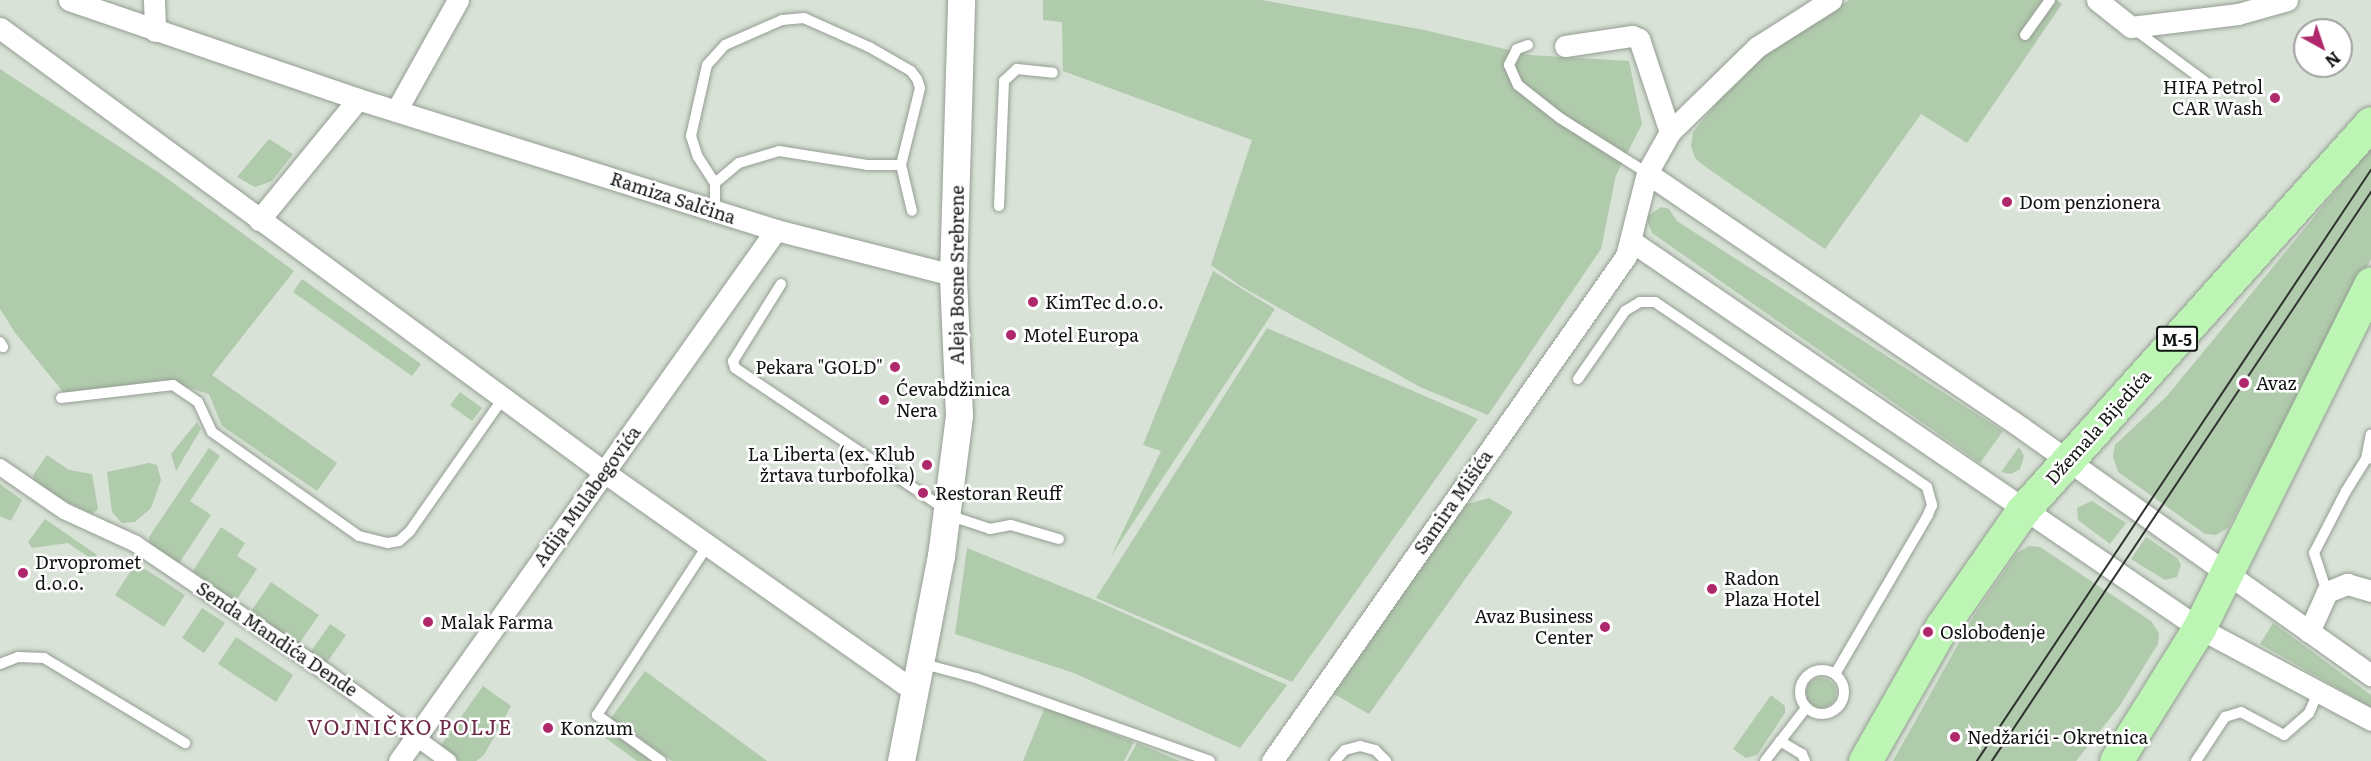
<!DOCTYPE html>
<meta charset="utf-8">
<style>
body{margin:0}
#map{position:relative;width:2371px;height:761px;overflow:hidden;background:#d8e2d6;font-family:Literata,serif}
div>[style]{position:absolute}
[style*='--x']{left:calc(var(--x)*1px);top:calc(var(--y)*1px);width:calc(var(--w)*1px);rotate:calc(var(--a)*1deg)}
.green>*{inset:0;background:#b0caac}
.round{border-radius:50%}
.roads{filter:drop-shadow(0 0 2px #949d92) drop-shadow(0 0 2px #949d92)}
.service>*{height:10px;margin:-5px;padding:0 5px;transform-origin:5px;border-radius:5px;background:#fff}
.service>.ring{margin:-5px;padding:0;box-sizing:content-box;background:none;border:10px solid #fff;border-radius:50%}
.pedestrian>*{height:16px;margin:-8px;padding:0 8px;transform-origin:8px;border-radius:8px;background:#fff}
.minor>*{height:21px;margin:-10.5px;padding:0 10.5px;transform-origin:10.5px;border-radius:10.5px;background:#fff}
.tertiary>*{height:27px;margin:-13.5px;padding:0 13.5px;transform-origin:13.5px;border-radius:13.5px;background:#fff}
.primary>*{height:33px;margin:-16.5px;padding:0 16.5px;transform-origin:16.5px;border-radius:16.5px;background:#bcf5b4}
.tram>*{height:1.5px;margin:-0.75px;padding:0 0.75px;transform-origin:0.75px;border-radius:0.75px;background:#2f342f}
.dots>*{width:16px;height:16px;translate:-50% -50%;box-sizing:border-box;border:3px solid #fff;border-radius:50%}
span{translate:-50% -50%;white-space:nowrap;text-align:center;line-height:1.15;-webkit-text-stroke:5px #fff;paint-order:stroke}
.shield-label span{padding:2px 4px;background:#fff;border:2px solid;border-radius:4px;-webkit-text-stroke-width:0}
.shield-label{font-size:16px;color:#111511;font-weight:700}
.poi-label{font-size:18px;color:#111511}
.right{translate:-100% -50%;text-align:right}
.left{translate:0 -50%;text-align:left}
.street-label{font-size:18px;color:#111511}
.quarter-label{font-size:21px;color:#6d2b48;letter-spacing:1.5px}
.north{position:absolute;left:2293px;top:18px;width:60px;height:60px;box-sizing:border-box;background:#fff;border:2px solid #a0a1a0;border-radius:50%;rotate:140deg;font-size:16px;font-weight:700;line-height:24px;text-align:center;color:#111511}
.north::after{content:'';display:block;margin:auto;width:21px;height:27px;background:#b0286c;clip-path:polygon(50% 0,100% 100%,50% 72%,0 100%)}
</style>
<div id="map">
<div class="green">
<i style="clip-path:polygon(1043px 0,1262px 0,1424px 30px,1530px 55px,1629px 61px,1642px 124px,1616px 175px,1601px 249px,1488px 415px,1420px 387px,1242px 287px,1211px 265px,1252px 140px,1063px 71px,1062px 22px,1043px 20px)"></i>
<i style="clip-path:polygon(1849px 0,2056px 0,2062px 4px,1967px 143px,1921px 114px,1825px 249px,1707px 168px,1695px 158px,1691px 146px,1693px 132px,1729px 88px,1771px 49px)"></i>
<i style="clip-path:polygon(0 69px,161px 174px,294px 271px,212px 375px,337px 463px,317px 491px,222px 426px,209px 394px,164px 380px,64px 393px,16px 334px,0 309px)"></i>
<i style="clip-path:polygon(269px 139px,293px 154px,272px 181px,255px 187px,237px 177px)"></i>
<i style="clip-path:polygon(2371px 148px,2371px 259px,2228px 528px,2216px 535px,2205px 534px,2118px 472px,2113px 456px,2115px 445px,2167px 396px)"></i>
<i style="clip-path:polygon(1661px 207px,1669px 209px,1677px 221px,2003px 431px,1980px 463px,1652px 233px,1646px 217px)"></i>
<i style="clip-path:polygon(1213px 271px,1275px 309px,1111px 556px,1161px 451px,1143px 445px)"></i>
<i style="clip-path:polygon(302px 279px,421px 364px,412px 376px,293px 292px)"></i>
<i style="clip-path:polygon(1267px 328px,1478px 419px,1292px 682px,1096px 598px)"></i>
<i style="clip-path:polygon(460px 392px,482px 408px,472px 421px,450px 405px)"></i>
<i style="clip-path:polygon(197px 422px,201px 429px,176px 471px,171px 454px)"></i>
<i style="clip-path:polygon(2019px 447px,2024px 456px,2020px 469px,2011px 474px,2001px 472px)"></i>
<i style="clip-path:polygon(209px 448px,220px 456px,190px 501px,211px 515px,178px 565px,150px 546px,149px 537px)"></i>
<i style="clip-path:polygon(47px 455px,69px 470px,92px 474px,98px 509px,92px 514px,33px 485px,33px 475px)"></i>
<i style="clip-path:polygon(149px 463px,157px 465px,161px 480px,151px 508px,135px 522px,122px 523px,112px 512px,107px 472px)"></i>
<i style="clip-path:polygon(0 484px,22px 500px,11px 521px,0 516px)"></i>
<i style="clip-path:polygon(1489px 498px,1513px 512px,1369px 714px,1334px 694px,1464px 505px)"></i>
<i style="clip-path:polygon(2092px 501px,2126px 523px,2110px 544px,2078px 520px,2077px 508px)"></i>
<i style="clip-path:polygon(45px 519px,97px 555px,93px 560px,68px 543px,32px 548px,28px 542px)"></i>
<i style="clip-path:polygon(221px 527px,245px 543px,237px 556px,257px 569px,235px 602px,191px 574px)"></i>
<i style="clip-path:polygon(2146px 537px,2177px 558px,2181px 565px,2177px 577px,2165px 580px,2131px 559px)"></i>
<i style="clip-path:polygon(2029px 546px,2040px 547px,2151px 621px,2159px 633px,2158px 644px,2119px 707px,2076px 761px,1893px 761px,1975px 614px,2017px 553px)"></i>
<i style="clip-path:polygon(967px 548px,1090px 598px,1287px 685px,1240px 748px,1074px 673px,955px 634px)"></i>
<i style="clip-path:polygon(136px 563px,185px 595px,164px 627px,115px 595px)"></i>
<i style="clip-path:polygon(271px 582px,319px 615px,298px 645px,250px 613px)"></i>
<i style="clip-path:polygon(202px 608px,225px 623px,204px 653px,182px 638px)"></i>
<i style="clip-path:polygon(2273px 623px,2371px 695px,2371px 707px,2260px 644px)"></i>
<i style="clip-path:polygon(330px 624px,346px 635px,326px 664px,310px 653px)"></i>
<i style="clip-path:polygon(236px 637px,293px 675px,276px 702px,218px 664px)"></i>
<i style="clip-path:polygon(645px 671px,767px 761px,672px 761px,611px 718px)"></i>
<i class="round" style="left:1806px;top:678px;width:30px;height:30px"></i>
<i style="clip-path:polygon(483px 686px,511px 706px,484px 755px,476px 761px,459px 761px,439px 748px)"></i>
<i style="clip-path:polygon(1771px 695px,1785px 706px,1785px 713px,1757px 755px,1746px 758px,1733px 749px)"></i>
<i style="clip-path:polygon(1045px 707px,1134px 742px,1124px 761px,1023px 761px)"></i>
<i style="clip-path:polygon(598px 720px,652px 761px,637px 761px,592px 728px)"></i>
<i style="clip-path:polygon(1137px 743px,1180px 761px,1127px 761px)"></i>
</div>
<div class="roads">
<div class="service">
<i style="--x:2134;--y:29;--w:96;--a:36.5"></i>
<i style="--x:2025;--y:35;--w:43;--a:-54.5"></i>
<i style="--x:1528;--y:45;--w:12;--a:160"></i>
<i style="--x:1517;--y:49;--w:18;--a:117"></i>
<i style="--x:1509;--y:65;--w:22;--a:66"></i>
<i style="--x:1518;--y:85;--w:53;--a:38.2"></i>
<i style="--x:1560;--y:118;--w:103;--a:32.3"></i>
<i style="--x:901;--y:165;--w:47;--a:76.6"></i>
<i style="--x:715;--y:183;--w:31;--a:-40"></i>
<i style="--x:739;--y:163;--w:42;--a:-16.7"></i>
<i style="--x:779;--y:151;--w:89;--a:9"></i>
<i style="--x:867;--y:165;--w:34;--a:0"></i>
<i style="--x:901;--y:165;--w:79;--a:-76.1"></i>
<i style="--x:920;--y:88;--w:9;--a:-108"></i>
<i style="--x:917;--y:79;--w:10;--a:-127"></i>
<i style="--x:911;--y:71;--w:48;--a:-150.3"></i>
<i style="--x:869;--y:47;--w:71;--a:-156"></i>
<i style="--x:804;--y:18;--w:22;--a:175"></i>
<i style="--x:782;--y:20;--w:62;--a:156.3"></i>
<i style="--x:725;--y:45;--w:27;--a:132"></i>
<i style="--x:707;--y:65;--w:73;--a:102.7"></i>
<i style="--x:691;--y:136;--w:22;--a:72"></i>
<i style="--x:698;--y:157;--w:31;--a:57"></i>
<i style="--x:715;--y:183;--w:28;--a:90"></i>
<i style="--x:999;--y:206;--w:125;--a:-87.7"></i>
<i style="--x:1004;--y:81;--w:18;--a:-43"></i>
<i style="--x:1017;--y:69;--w:36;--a:6"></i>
<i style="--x:781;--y:284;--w:91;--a:121.9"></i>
<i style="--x:733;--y:361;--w:7;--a:74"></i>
<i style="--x:735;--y:368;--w:271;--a:33.9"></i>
<i style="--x:960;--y:519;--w:32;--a:18"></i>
<i style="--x:990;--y:529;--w:21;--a:-11"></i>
<i style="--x:1011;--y:525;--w:50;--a:16.3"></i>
<i style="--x:0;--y:342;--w:6;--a:59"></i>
<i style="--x:1578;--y:379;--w:83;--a:-55.3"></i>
<i style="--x:1625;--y:311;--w:17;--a:-31"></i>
<i style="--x:1640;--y:302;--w:15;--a:0"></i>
<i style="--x:1655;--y:302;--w:329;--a:34.2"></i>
<i style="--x:1927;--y:487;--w:19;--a:74"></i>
<i style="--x:1932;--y:505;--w:11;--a:112"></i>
<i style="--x:1928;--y:515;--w:184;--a:120.3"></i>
<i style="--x:61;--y:398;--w:113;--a:-6.6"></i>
<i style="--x:173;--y:385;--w:30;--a:34"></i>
<i style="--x:198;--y:402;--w:33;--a:65"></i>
<i style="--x:212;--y:432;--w:180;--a:35.3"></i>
<i style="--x:359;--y:536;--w:30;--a:14"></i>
<i style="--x:388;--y:543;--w:11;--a:-10"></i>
<i style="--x:399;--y:541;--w:15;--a:-42"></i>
<i style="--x:410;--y:531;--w:162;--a:-55"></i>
<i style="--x:2366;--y:459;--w:25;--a:-79"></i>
<i style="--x:2327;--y:592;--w:41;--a:-108.4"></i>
<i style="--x:2314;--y:553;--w:70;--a:-62.7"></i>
<i style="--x:2346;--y:491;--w:38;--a:-58"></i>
<i style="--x:2366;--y:459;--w:5;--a:-11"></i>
<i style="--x:920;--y:663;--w:58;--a:15"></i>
<i style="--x:976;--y:678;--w:248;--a:19.5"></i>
<i style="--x:0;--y:664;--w:19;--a:-21"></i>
<i style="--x:18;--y:657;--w:26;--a:2"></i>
<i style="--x:44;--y:658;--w:165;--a:31.1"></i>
<i class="ring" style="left:1800px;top:670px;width:34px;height:34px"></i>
<i style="--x:1780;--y:741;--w:26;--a:31"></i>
<i style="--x:1802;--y:754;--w:8;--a:67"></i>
<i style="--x:661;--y:761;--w:79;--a:-144.3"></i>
<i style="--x:597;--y:715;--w:203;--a:-56.9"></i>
<i style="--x:1335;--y:761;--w:15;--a:-48"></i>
<i style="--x:1345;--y:750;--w:16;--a:-15"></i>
<i style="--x:1360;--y:746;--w:16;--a:15"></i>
<i style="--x:1375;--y:750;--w:16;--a:45"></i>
<i style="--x:1765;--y:761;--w:67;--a:-52.3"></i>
<i style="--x:2196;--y:761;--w:53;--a:-56.6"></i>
<i style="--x:2225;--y:717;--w:17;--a:-17"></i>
<i style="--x:2241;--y:712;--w:49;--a:28.1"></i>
<i style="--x:2284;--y:735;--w:33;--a:-41"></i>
<i style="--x:2309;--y:713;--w:22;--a:-66"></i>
</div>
<div class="pedestrian">
<i style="--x:0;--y:467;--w:78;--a:34.5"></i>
<i style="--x:64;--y:511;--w:79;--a:24.6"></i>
<i style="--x:136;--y:544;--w:230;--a:34"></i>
<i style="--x:327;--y:673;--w:150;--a:36"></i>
</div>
<div class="minor">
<i style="--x:69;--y:0;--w:305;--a:18.9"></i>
<i style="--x:358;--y:99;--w:438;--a:17.4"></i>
<i style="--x:776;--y:230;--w:183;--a:14.3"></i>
<i style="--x:154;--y:0;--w:31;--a:88"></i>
<i style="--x:2097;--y:0;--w:43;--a:38.5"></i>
<i style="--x:2131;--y:27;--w:108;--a:-6.9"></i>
<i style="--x:2238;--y:14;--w:51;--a:-15.9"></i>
<i style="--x:0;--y:28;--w:750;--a:36.32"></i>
<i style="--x:604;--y:472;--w:380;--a:35.2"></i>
<i style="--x:1565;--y:46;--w:68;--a:-8.5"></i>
<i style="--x:1632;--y:36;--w:8;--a:23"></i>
<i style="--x:1639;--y:39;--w:98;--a:71.6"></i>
<i style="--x:396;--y:111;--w:127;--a:-60.8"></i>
<i style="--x:1647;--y:173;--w:453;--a:34.2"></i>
<i style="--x:2022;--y:428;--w:428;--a:35.3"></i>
<i style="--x:259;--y:220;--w:156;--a:-50.7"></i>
<i style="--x:1631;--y:241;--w:687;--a:34.27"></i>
<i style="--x:2199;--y:628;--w:195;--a:28.1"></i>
<i style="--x:2309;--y:632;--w:44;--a:-65.8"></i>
<i style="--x:2327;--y:592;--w:22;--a:-22"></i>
<i style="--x:2347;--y:584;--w:25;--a:16"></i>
<i style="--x:399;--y:761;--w:651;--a:-54.63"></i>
<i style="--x:1272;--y:761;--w:617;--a:-54.97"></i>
<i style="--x:1626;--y:256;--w:86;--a:-75.8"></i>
<i style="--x:1647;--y:173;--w:47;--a:-60.7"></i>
<i style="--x:1670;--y:132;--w:122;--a:-44.3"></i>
<i style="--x:1757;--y:47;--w:88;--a:-32.4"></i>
</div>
<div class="tertiary">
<i style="--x:901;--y:761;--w:209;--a:-79"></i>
<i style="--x:941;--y:556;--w:142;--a:-82.7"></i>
<i style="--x:959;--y:415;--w:140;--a:-92.5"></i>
<i style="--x:953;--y:275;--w:275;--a:-88.3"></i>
</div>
<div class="primary">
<i style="--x:1865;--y:761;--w:155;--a:-60.3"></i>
<i style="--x:1942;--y:626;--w:141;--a:-55.1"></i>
<i style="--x:2023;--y:510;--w:520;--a:-48.04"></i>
<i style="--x:2116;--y:761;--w:157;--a:-58"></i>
<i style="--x:2199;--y:628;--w:385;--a:-63.5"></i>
</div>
</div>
<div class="tram">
<i style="--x:1977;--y:761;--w:710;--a:-56.31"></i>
<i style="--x:1992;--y:761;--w:684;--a:-56.33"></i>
</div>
<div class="dots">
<i style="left:2275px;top:98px;background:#b0286c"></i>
<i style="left:2007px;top:202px;background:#b0286c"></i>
<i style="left:1033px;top:302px;background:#b0286c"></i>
<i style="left:1011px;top:335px;background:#b0286c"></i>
<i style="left:895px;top:367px;background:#b0286c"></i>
<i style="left:2244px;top:383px;background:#b0286c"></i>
<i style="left:884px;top:400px;background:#b0286c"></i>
<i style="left:927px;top:465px;background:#b0286c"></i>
<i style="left:923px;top:493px;background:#b0286c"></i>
<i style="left:23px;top:573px;background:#b0286c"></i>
<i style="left:1712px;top:589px;background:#b0286c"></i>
<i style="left:428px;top:622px;background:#b0286c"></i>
<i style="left:1605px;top:627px;background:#b0286c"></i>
<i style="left:1928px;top:632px;background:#b0286c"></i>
<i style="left:548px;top:728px;background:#b0286c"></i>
<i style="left:1955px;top:737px;background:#b0286c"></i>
</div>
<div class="shield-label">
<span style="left:2177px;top:339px">M-5</span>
</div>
<div class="poi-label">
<span class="right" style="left:2263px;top:98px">HIFA Petrol<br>CAR Wash</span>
<span class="left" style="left:2019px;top:202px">Dom penzionera</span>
<span class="left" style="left:1045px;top:302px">KimTec d.o.o.</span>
<span class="left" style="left:1023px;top:335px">Motel Europa</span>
<span class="right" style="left:883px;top:367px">Pekara "GOLD"</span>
<span class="left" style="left:2256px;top:383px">Avaz</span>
<span class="left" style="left:896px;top:400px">Ćevabdžinica<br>Nera</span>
<span class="right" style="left:915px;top:465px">La Liberta (ex. Klub<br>žrtava turbofolka)</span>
<span class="left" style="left:935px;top:493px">Restoran Reuff</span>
<span class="left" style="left:35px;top:573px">Drvopromet<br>d.o.o.</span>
<span class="left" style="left:1724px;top:589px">Radon<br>Plaza Hotel</span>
<span class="right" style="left:1593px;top:627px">Avaz Business<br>Center</span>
<span class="left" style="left:440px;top:622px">Malak Farma</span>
<span class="left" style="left:1940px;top:632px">Oslobođenje</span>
<span class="left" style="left:560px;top:728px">Konzum</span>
<span class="left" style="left:1967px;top:737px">Nedžarići - Okretnica</span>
</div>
<div class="street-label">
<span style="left:673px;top:198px;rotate:18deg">Ramiza Salčina</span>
<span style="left:957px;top:275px;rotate:-90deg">Aleja Bosne Srebrene</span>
<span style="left:2098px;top:427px;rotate:-48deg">Džemala Bijedića</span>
<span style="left:587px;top:496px;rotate:-54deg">Adija Mulabegovića</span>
<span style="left:1453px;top:502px;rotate:-55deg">Samira Mišića</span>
<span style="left:277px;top:639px;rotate:34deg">Senda Mandića Dende</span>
</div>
<div class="quarter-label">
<span style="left:410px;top:726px">VOJNIČKO POLJE</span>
</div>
<div class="north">N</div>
</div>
